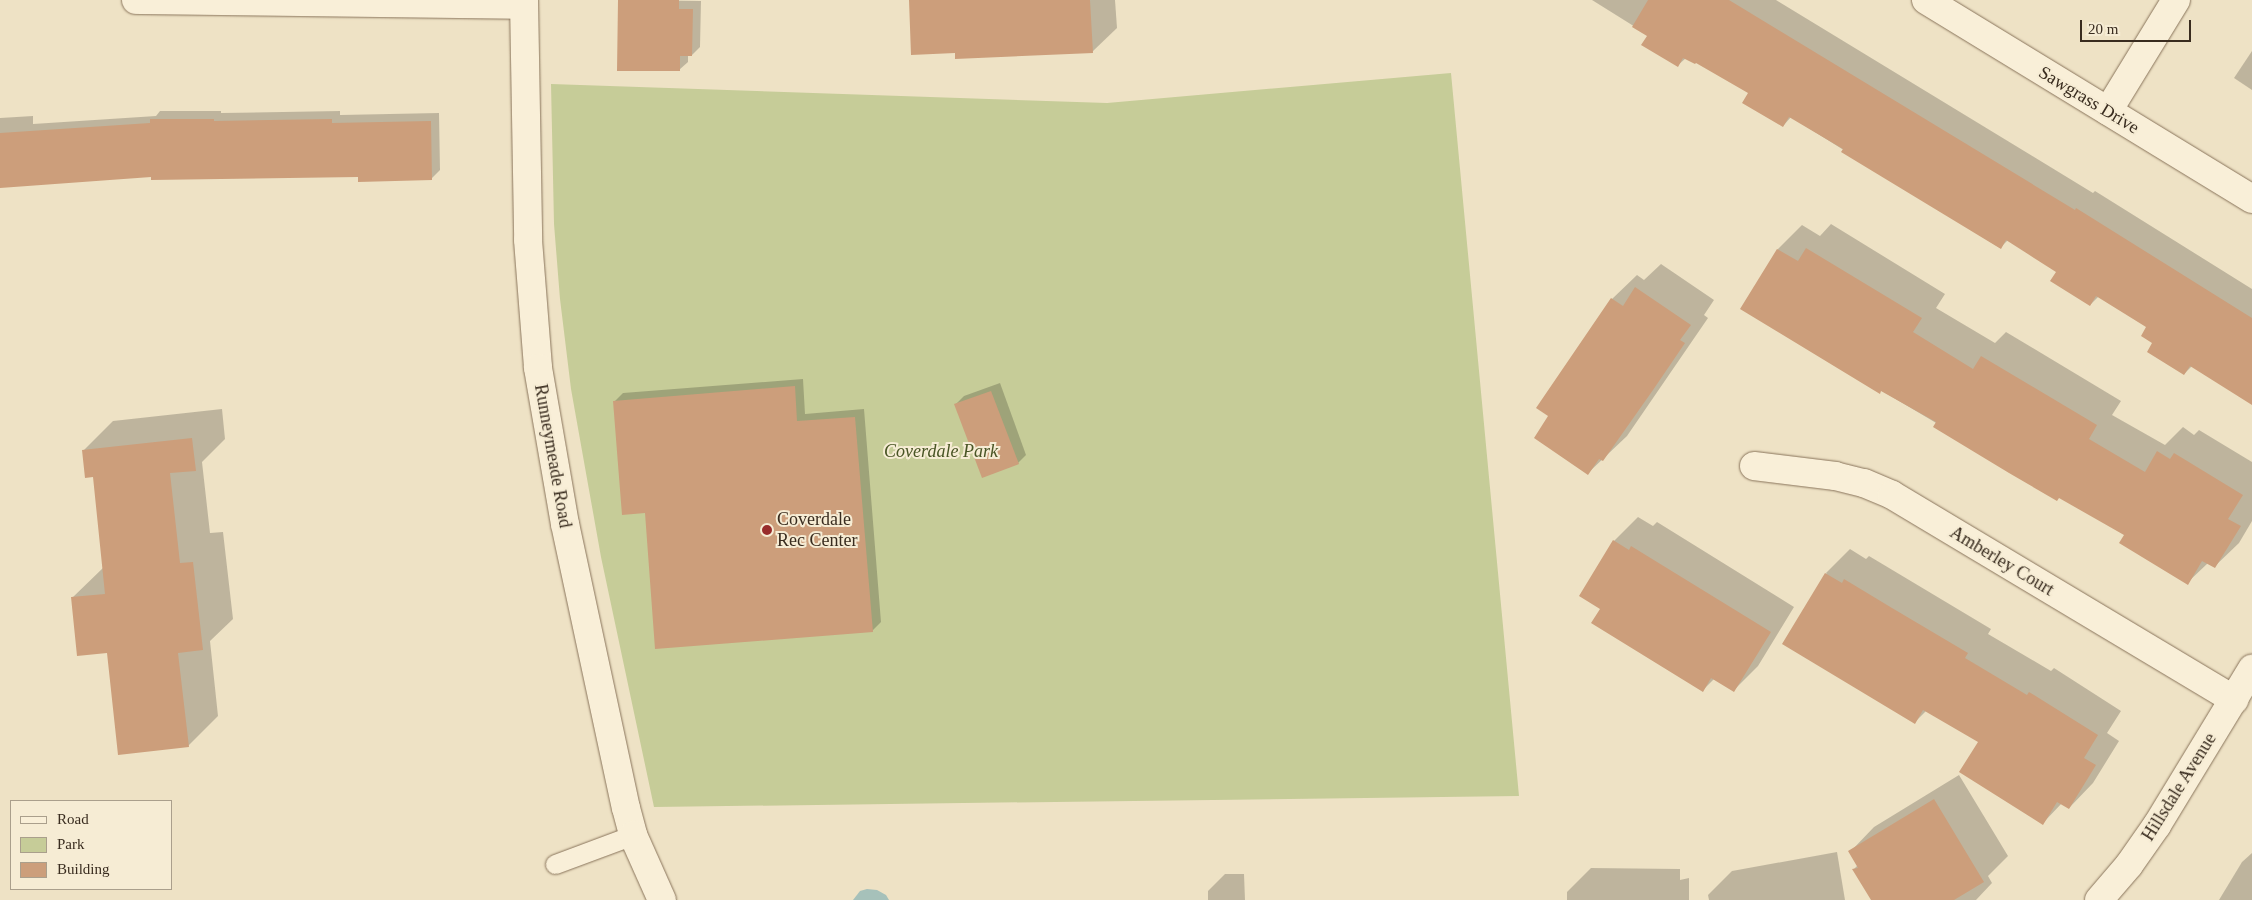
<!DOCTYPE html>
<style>
body{margin:0}
#map{position:relative;width:2252px;height:900px;overflow:hidden;background:#eee2c5;font-family:Georgia,serif}
div>[style]{position:absolute}
[style*='--x']{left:calc(var(--x)*1px);top:calc(var(--y)*1px);width:calc(var(--w)*1px);rotate:calc(var(--a)*1deg)}
.green>*{inset:0;background:#c6cc98}
.water>*{inset:0;background:#a6c1ba}
.shadow>*{inset:0;background:#0003}
.building>*{inset:0;background:#cc9e7b}
.roads{filter:drop-shadow(0 0 1px #89745b) drop-shadow(0 0 1px #89745b)}
.service>*{height:19px;margin:-9.5px;padding:0 9.5px;transform-origin:9.5px;border-radius:9.5px;background:#f9efd8}
.minor>*{height:28px;margin:-14px;padding:0 14px;transform-origin:14px;border-radius:14px;background:#f9efd8}
.tertiary>*{height:28px;margin:-14px;padding:0 14px;transform-origin:14px;border-radius:14px;background:#f9efd8}
.dots>*{width:14px;height:14px;translate:-50% -50%;box-sizing:border-box;border:2px solid #f6ecd4;border-radius:50%}
span{translate:-50% -50%;white-space:nowrap;text-align:center;line-height:1.15;-webkit-text-stroke:4px #f6ecd4;paint-order:stroke}
.street-label{font-size:18px;color:#392c1f}
.park-label{font-size:18px;color:#495525;font-style:italic}
.poi-label{font-size:18px;color:#392c1f}
.left{translate:0 -50%;text-align:left}
.legend{position:absolute;left:10px;top:800px;width:162px;height:90px;box-sizing:border-box;background:#f6ecd4;border:1px solid #aa9f8c;margin:0;padding:6px 9px;list-style:none;font-size:15px;color:#392c1f}
.legend li{display:flex;align-items:center;gap:10px;height:25px}
.legend b{width:25px;border:1px solid #aa9f8c}
.scale{position:absolute;left:2080px;top:20px;width:111px;height:22px;box-sizing:border-box;border:2px solid #392c1f;border-top:0;padding-left:6px;font-size:15px;line-height:18px;white-space:nowrap;color:#392c1f;-webkit-text-stroke:4px #f6ecd4;paint-order:stroke}
</style>
<div id="map">
<div class="green">
<i style="clip-path:polygon(1451px 73px,1519px 796px,654px 807px,601px 557px,571px 389px,560px 299px,554px 224px,551px 84px,1107px 103px)"></i>
</div>
<div class="water">
<i style="clip-path:polygon(867px 889px,877px 890px,886px 895px,889px 900px,853px 900px,860px 891px)"></i>
</div>
<div class="shadow">
<i style="clip-path:polygon(619px 0,701px 1px,700px 47px,692px 55px,688px 55px,688px 62px,679px 70px)"></i>
<i style="clip-path:polygon(910px 0,1115px 0,1117px 28px,1092px 52px)"></i>
<i style="clip-path:polygon(1592px 0,1776px 0,2093px 193px,2095px 191px,2252px 289px,2252px 402px,2192px 366px,2184px 374px,2154px 343px,2148px 327px,2099px 296px,2090px 305px,2057px 271px,2008px 240px,2000px 248px,1791px 117px,1783px 126px,1750px 92px,1696px 61px,1686px 58px,1677px 66px,1648px 35px)"></i>
<i style="clip-path:polygon(2252px 51px,2252px 90px,2234px 78px)"></i>
<i style="clip-path:polygon(160px 111px,221px 111px,221px 113px,340px 111px,340px 115px,439px 113px,440px 170px,431px 179px,360px 176px,152px 176px,0 186px,0 118px,33px 116px,33px 124px,156px 116px)"></i>
<i style="clip-path:polygon(1831px 224px,1945px 294px,1936px 308px,1995px 343px,2006px 332px,2121px 401px,2112px 415px,2165px 445px,2183px 427px,2194px 435px,2199px 430px,2252px 462px,2252px 521px,2239px 543px,2214px 567px,2208px 563px,2187px 583px,2125px 535px,1742px 308px,1778px 249px,1802px 225px,1820px 236px)"></i>
<i style="clip-path:polygon(1661px 264px,1714px 300px,1704px 315px,1708px 318px,1627px 436px,1588px 473px,1550px 416px,1580px 346px,1612px 299px,1637px 275px,1644px 280px)"></i>
<i style="clip-path:polygon(803px 379px,805px 414px,864px 409px,881px 622px,872px 631px,646px 512px,615px 401px,623px 393px)"></i>
<i style="clip-path:polygon(1000px 383px,1026px 455px,1018px 463px,956px 404px,964px 396px)"></i>
<i style="clip-path:polygon(222px 409px,225px 439px,202px 462px,210px 533px,223px 532px,233px 619px,210px 641px,218px 716px,188px 746px,108px 651px,73px 597px,104px 567px,94px 476px,83px 451px,113px 421px)"></i>
<i style="clip-path:polygon(1638px 517px,1653px 526px,1657px 522px,1794px 607px,1758px 666px,1734px 690px,1715px 678px,1703px 690px,1602px 609px,1614px 541px)"></i>
<i style="clip-path:polygon(1850px 549px,1866px 559px,1869px 556px,1991px 629px,1988px 634px,2051px 671px,2054px 668px,2121px 711px,2107px 733px,2119px 741px,2093px 783px,2069px 808px,2062px 803px,2043px 823px,1980px 742px,1926px 711px,1915px 722px,1826px 573px)"></i>
<i style="clip-path:polygon(1959px 775px,2008px 856px,1988px 876px,1992px 883px,1976px 900px,1872px 900px,1854px 869px,1858px 865px,1850px 852px,1874px 827px)"></i>
<i style="clip-path:polygon(1837px 852px,1845px 900px,1709px 900px,1708px 895px,1732px 871px)"></i>
<i style="clip-path:polygon(2252px 853px,2252px 900px,2219px 900px,2242px 862px)"></i>
<i style="clip-path:polygon(1591px 868px,1680px 869px,1680px 880px,1689px 878px,1689px 900px,1567px 900px,1567px 892px)"></i>
<i style="clip-path:polygon(1225px 874px,1244px 874px,1245px 900px,1208px 900px,1208px 891px)"></i>
</div>
<div class="building">
<i style="clip-path:polygon(618px 0,679px 0,679px 9px,693px 9px,692px 56px,680px 56px,680px 71px,617px 71px)"></i>
<i style="clip-path:polygon(909px 0,1090px 0,1093px 53px,955px 59px,955px 53px,911px 55px)"></i>
<i style="clip-path:polygon(1648px 0,1729px 0,2075px 210px,2076px 208px,2252px 318px,2252px 405px,2190px 366px,2184px 375px,2147px 352px,2152px 343px,2141px 336px,2146px 327px,2096px 296px,2090px 306px,2050px 281px,2056px 272px,2006px 240px,2001px 249px,1841px 152px,1843px 149px,1789px 117px,1783px 127px,1742px 103px,1748px 93px,1696px 63px,1695px 64px,1683px 58px,1678px 67px,1641px 45px,1647px 36px,1632px 27px)"></i>
<i style="clip-path:polygon(150px 119px,214px 119px,214px 121px,332px 119px,332px 123px,431px 121px,432px 180px,358px 182px,358px 177px,151px 180px,151px 177px,0 188px,0 133px,150px 123px)"></i>
<i style="clip-path:polygon(1806px 248px,1922px 318px,1913px 332px,1973px 369px,1981px 356px,2097px 425px,2089px 439px,2145px 472px,2157px 451px,2170px 459px,2174px 453px,2243px 495px,2228px 519px,2241px 526px,2215px 568px,2202px 561px,2188px 585px,2119px 543px,2124px 535px,2059px 498px,2057px 501px,2009px 473px,1933px 427px,1936px 422px,1881px 391px,1880px 394px,1740px 309px,1777px 249px,1798px 261px)"></i>
<i style="clip-path:polygon(1635px 287px,1691px 325px,1680px 340px,1685px 343px,1653px 390px,1603px 461px,1599px 459px,1588px 475px,1534px 438px,1548px 416px,1536px 408px,1611px 298px,1623px 306px)"></i>
<i style="clip-path:polygon(795px 386px,797px 421px,855px 417px,873px 632px,655px 649px,645px 513px,622px 515px,613px 401px)"></i>
<i style="clip-path:polygon(991px 391px,1019px 464px,982px 478px,954px 404px)"></i>
<i style="clip-path:polygon(192px 438px,196px 471px,170px 473px,180px 563px,193px 562px,203px 650px,178px 653px,189px 747px,118px 755px,107px 653px,77px 656px,71px 597px,105px 594px,93px 477px,85px 478px,82px 450px)"></i>
<i style="clip-path:polygon(1613px 540px,1629px 550px,1631px 546px,1771px 632px,1734px 692px,1711px 678px,1703px 692px,1591px 623px,1600px 609px,1579px 596px)"></i>
<i style="clip-path:polygon(1825px 573px,1842px 583px,1844px 579px,1892px 608px,1968px 653px,1965px 658px,2027px 695px,2029px 692px,2098px 735px,2084px 758px,2096px 765px,2069px 809px,2057px 802px,2043px 825px,1959px 772px,1978px 742px,1923px 710px,1915px 724px,1782px 644px)"></i>
<i style="clip-path:polygon(1934px 799px,1984px 882px,1954px 900px,1871px 900px,1852px 869px,1858px 868px,1848px 851px)"></i>
</div>
<div class="roads">
<div class="service">
<i style="--x:555;--y:864;--w:83;--a:-20.4"></i>
</div>
<div class="minor">
<i style="--x:136;--y:0;--w:388;--a:0.7"></i>
<i style="--x:1926;--y:0;--w:382;--a:31.4"></i>
<i style="--x:2108;--y:111;--w:130;--a:-58.5"></i>
<i style="--x:1754;--y:466;--w:82;--a:7"></i>
<i style="--x:1835;--y:476;--w:30;--a:14"></i>
<i style="--x:1864;--y:483;--w:30;--a:23"></i>
<i style="--x:1892;--y:495;--w:399;--a:30.9"></i>
<i style="--x:2099;--y:900;--w:46;--a:-49.4"></i>
<i style="--x:2129;--y:865;--w:49;--a:-55"></i>
<i style="--x:2157;--y:825;--w:183;--a:-58.7"></i>
</div>
<div class="tertiary">
<i style="--x:524;--y:0;--w:240;--a:89"></i>
<i style="--x:528;--y:240;--w:128;--a:85.5"></i>
<i style="--x:538;--y:368;--w:158;--a:80.2"></i>
<i style="--x:565;--y:524;--w:290;--a:77.9"></i>
<i style="--x:626;--y:808;--w:28;--a:75"></i>
<i style="--x:633;--y:835;--w:71;--a:66"></i>
</div>
</div>
<div class="dots">
<i style="left:767px;top:530px;background:#982c2b"></i>
</div>
<div class="street-label">
<span style="left:2089px;top:100px;rotate:31deg">Sawgrass Drive</span>
<span style="left:553px;top:456px;rotate:80deg">Runneymeade Road</span>
<span style="left:2002px;top:561px;rotate:31deg">Amberley Court</span>
<span style="left:2179px;top:787px;rotate:-58deg">Hillsdale Avenue</span>
</div>
<div class="park-label">
<span style="left:941px;top:451px">Coverdale Park</span>
</div>
<div class="poi-label">
<span class="left" style="left:777px;top:530px">Coverdale<br>Rec Center</span>
</div>
<ul class="legend">
<li><b style="height:6px;background:#f9efd8"></b>Road</li>
<li><b style="height:14px;background:#c6cc98"></b>Park</li>
<li><b style="height:14px;background:#cc9e7b"></b>Building</li>
</ul>
<div class="scale">20 m</div>
</div>
